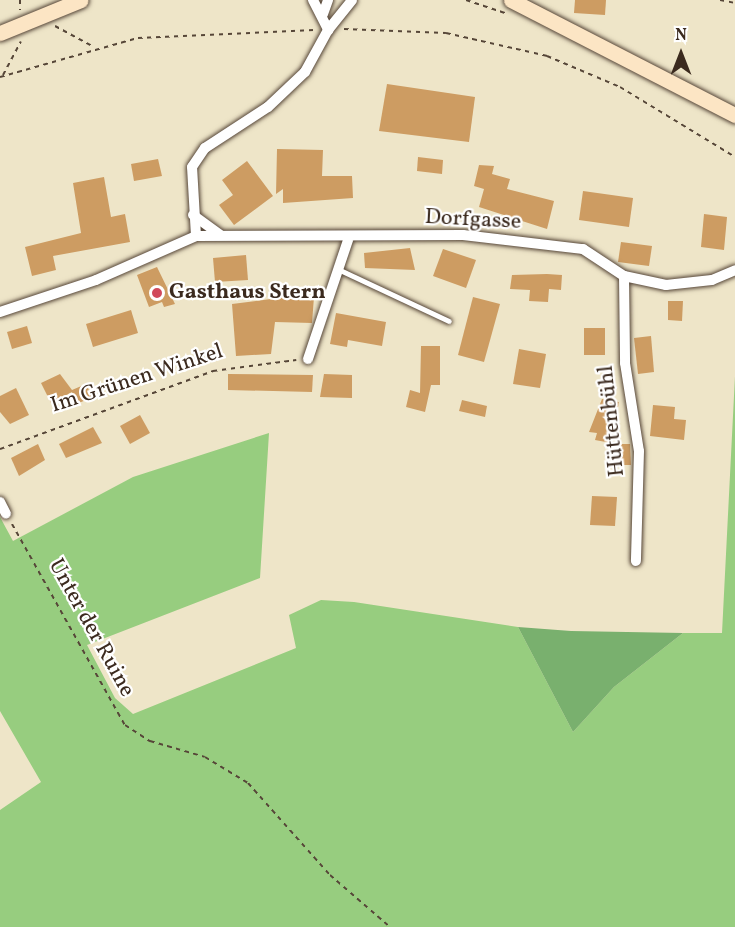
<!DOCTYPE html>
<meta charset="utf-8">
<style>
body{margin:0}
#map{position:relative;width:735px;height:927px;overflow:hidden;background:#eee5c8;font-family:Vollkorn,serif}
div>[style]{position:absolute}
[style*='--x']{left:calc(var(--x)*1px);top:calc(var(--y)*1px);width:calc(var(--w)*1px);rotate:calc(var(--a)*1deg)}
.green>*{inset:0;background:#97cd7f}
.forest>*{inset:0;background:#79b06e}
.building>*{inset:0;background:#cd9c62}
.path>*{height:2px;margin-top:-1px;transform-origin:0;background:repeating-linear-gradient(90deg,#564638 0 4.5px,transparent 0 9px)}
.roads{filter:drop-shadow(0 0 2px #564638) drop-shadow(0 0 2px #564638)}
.service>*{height:5px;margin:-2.5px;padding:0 2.5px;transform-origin:2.5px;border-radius:2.5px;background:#fff}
.minor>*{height:10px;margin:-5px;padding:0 5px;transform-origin:5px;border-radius:5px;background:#fff}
.secondary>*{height:15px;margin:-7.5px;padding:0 7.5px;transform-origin:7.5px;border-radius:7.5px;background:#fce5c4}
.dots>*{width:16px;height:16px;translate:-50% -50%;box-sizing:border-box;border:3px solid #fff;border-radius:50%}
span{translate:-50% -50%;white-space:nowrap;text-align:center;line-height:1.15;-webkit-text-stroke:4.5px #fff;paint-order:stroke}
.street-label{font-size:22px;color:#3b2a1e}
.poi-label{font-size:22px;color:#3b2a1e;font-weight:700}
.left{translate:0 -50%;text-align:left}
.north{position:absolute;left:651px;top:24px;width:60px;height:60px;-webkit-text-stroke:4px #fff;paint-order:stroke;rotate:0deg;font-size:16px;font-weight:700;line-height:24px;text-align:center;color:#3b2a1e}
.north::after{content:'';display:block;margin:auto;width:21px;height:27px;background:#3b2a1e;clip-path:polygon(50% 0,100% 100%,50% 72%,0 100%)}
</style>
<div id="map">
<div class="green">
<i style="clip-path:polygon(735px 376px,735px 927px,0 927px,0 810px,41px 782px,0 711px,0 517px,13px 541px,133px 477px,269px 433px,260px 578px,87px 645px,115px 698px,133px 714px,296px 648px,289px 615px,321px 600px,354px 602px,518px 627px,573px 732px,614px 687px,683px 633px,722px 633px)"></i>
</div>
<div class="forest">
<i style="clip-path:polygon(518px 627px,571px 631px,683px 633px,614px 687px,573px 732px)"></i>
</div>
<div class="building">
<i style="clip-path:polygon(575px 0,606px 0,605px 15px,574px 13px)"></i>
<i style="clip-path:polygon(387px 84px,475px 97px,469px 142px,379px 131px)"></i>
<i style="clip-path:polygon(277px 149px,323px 150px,322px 176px,352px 176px,353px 198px,283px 203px,283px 189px,276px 194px)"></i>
<i style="clip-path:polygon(418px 157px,443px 160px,442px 174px,417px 171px)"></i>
<i style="clip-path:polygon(158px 159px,162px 176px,134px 181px,131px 164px)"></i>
<i style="clip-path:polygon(247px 161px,273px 196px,234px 225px,219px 205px,233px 195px,222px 180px)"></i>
<i style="clip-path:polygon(479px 165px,494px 166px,492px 174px,510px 179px,507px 189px,554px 201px,547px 229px,479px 207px,484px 189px,474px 186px)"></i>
<i style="clip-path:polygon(104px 177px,111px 217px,125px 214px,130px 242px,53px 256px,56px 270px,32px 276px,25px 247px,81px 233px,73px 183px)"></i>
<i style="clip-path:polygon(583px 191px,633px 198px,629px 227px,579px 220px)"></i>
<i style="clip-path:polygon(704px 214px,727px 217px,724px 250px,701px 247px)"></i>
<i style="clip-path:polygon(621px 242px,652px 246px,649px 266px,618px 262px)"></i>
<i style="clip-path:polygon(410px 248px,415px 270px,365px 268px,364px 253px)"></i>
<i style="clip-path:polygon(443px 249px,476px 260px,466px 288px,433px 276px)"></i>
<i style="clip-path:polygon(246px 255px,248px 280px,215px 282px,213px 258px)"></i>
<i style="clip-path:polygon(157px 267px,175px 304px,164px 307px,162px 302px,149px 307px,137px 275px)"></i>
<i style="clip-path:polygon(547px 274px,562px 275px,561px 290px,549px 289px,548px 302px,529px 301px,530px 290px,510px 289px,512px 275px)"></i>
<i style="clip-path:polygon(286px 297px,314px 297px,312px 323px,275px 322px,271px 354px,236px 356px,232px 304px)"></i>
<i style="clip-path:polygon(473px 297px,500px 304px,484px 362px,458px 355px)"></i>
<i style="clip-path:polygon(668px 301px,683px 301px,682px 321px,668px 320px)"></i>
<i style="clip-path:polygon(131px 310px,138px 333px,93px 347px,86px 324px)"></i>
<i style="clip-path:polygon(336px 313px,386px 322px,382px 346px,348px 340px,347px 347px,330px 344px)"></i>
<i style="clip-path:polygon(27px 326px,32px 343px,12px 349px,7px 332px)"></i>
<i style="clip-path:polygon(584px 328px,605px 328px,605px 355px,584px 355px)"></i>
<i style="clip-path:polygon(651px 336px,654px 372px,638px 374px,634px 338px)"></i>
<i style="clip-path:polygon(421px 346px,440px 346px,440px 385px,431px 385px,425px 412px,406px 407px,410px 390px,420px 393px)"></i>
<i style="clip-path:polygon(519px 349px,546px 354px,540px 388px,513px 384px)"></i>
<i style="clip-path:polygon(60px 374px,72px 390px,86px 384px,92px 397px,77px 404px,72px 392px,51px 403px,41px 383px)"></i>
<i style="clip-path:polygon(228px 374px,313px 375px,312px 392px,228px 390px)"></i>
<i style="clip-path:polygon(324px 374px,352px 375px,352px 398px,320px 397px)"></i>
<i style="clip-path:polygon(16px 388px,29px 415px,10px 424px,0 412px,0 396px)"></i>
<i style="clip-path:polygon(602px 399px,619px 402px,611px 443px,595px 440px,597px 433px,589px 432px)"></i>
<i style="clip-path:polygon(462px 400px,487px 406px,485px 417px,459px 411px)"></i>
<i style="clip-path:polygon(653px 405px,675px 407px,674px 419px,686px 420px,684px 440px,650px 436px)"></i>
<i style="clip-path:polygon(140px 415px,150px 433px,130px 444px,120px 426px)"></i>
<i style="clip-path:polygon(93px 427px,102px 443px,66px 458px,59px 444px)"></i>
<i style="clip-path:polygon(38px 444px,45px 460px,19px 476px,11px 458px)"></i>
<i style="clip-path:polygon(616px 444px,630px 444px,631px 465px,616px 465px)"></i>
<i style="clip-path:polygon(592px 496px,617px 497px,615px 526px,590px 525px)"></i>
</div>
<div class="path">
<i style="--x:20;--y:0;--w:10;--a:90"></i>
<i style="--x:466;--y:0;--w:41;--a:18.4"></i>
<i style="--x:720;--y:0;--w:15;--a:11"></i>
<i style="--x:55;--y:26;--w:44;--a:28.3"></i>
<i style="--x:344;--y:29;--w:102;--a:2.2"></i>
<i style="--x:446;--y:33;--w:104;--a:12.8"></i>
<i style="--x:547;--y:56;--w:79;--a:23"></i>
<i style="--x:620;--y:87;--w:135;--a:31.3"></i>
<i style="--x:3;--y:75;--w:38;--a:-62"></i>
<i style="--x:0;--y:77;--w:143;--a:-15.8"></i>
<i style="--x:138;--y:38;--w:176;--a:-2.6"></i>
<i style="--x:0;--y:449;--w:227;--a:-20.1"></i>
<i style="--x:213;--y:371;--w:84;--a:-7.5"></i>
<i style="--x:12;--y:524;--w:231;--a:60.7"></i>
<i style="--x:125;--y:725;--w:30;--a:33"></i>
<i style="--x:150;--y:741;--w:57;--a:16.2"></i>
<i style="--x:205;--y:757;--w:50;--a:31.2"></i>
<i style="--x:248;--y:783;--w:123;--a:48.3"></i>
<i style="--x:330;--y:875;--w:79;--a:40.9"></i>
</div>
<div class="roads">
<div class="service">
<i style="--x:340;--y:270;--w:120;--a:25.1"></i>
</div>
<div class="minor">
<i style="--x:313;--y:0;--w:34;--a:63"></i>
<i style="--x:323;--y:14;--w:15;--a:-70"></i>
<i style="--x:328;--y:30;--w:38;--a:-51"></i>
<i style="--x:193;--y:215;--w:34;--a:36"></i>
<i style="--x:196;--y:236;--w:69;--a:-93.3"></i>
<i style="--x:192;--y:167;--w:23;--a:-56"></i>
<i style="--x:205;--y:148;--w:75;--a:-33.1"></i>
<i style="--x:268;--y:107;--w:51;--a:-43.4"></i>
<i style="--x:305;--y:72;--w:48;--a:-61.3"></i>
<i style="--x:624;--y:276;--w:87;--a:89.3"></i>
<i style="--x:625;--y:363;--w:89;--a:81"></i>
<i style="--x:639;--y:451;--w:110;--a:91.6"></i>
<i style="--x:0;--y:312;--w:101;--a:-18.4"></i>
<i style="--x:96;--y:280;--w:109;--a:-23.7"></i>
<i style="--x:196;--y:236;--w:267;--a:-0.2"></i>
<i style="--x:463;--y:235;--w:121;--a:6.7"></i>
<i style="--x:583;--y:249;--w:49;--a:33.4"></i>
<i style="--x:624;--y:276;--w:43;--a:12.1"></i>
<i style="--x:666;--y:285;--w:46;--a:-6.2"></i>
<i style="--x:712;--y:280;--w:25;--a:-23"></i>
<i style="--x:308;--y:359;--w:126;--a:-71.4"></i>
<i style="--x:0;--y:502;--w:13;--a:63"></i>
</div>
<div class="secondary">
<i style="--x:511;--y:0;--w:252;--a:27.2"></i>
<i style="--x:0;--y:33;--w:87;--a:-22.2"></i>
</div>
</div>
<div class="dots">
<i style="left:157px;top:293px;background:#d1495b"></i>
</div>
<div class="street-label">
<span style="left:473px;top:220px;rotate:3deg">Dorfgasse</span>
<span style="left:137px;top:379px;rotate:-18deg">Im Grünen Winkel</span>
<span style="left:612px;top:421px;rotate:-96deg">Hüttenbühl</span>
<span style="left:91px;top:628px;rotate:61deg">Unter der Ruine</span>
</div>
<div class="poi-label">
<span class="left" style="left:169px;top:293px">Gasthaus Stern</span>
</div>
<div class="north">N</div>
</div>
